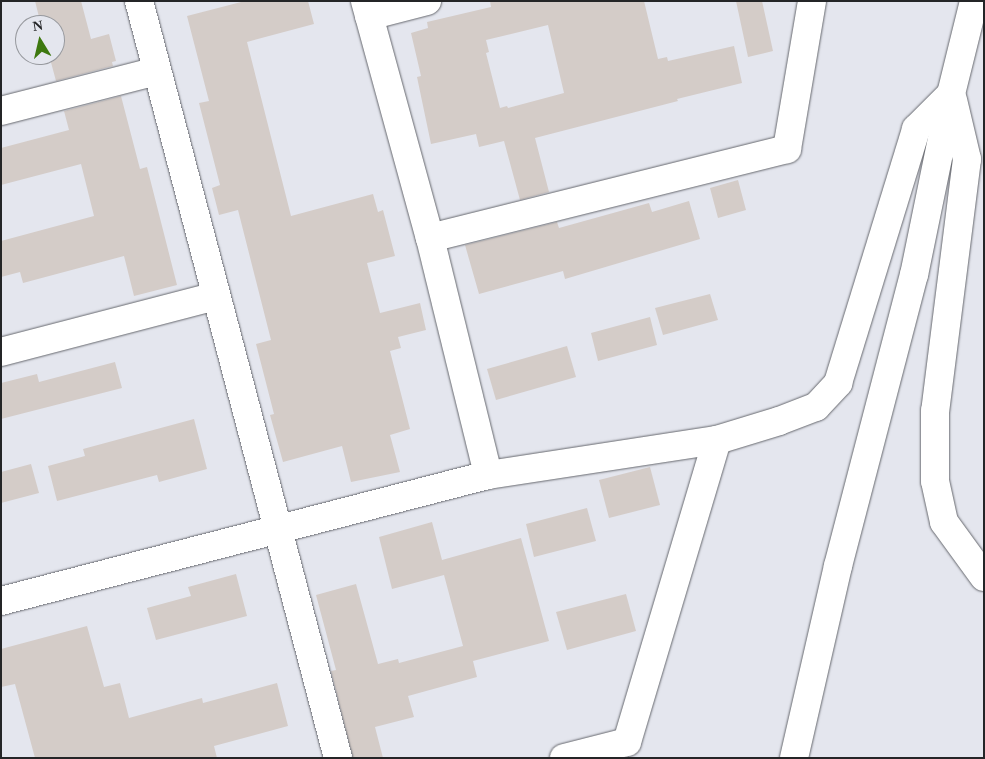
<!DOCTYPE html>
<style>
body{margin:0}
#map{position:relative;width:985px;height:759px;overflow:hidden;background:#e4e6ee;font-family:Georgia,serif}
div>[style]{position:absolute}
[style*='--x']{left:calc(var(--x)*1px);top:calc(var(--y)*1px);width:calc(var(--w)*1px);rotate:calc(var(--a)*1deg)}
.building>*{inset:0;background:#d4ccc8}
.roads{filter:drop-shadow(0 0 1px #66686e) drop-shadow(0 0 1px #66686e)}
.minor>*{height:28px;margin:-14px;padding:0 14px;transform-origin:14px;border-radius:14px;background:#fff}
span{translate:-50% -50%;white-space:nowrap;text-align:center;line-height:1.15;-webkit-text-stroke:4.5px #e4e6ee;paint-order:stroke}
.frame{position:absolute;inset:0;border:2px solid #242527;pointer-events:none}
.north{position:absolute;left:15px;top:15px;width:50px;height:50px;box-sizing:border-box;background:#e4e6ee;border:1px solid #97999e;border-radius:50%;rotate:351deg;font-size:14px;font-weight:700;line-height:20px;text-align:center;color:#242527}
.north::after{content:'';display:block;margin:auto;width:18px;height:22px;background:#3d780f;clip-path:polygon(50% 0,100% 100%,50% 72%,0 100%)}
</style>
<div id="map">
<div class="building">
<i style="clip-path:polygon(35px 1px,81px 1px,91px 39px,109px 34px,116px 61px,112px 62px,113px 66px,56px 81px,49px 55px,55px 55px,55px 25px,41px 25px)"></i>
<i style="clip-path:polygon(245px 1px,308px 1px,314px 24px,247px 42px,291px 216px,373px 194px,378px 212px,383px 210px,395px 256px,367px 263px,380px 313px,420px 303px,426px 330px,398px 337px,401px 348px,390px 351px,410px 429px,390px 435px,400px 472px,351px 482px,342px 446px,283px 462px,270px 415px,274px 414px,256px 344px,271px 340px,238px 210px,219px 215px,212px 188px,220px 185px,199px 103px,209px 101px,187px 16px)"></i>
<i style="clip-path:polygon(evenodd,490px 1px,644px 1px,658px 59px,667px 57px,668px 61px,734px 46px,742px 83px,677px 99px,678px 101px,535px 138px,549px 192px,520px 200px,504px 141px,479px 147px,476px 134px,431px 144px,417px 77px,421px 76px,411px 33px,428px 28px,427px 22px,491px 7px,490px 1px,548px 25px,564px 93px,508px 108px,507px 106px,500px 108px,486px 53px,489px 52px,486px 40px,548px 25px)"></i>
<i style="clip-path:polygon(736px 1px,762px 1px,773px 51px,748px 57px)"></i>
<i style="clip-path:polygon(121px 96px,140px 169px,147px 167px,177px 285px,134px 296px,124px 256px,23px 283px,20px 272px,1px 277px,1px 241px,94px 216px,81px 164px,1px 185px,1px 148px,69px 130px,64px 111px)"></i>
<i style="clip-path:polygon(738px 180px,746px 210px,718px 218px,710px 188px)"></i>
<i style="clip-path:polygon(689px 201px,700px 239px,565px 279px,563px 271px,479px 294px,465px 245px,557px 222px,559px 228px,649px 203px,652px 212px)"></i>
<i style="clip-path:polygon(710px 294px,718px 320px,663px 335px,655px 308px)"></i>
<i style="clip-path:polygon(650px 317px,657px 345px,598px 361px,591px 333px)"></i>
<i style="clip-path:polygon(567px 346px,576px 377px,496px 400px,487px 369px)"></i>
<i style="clip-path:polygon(115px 362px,122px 388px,1px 419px,1px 383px,37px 374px,39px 382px)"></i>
<i style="clip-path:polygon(194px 419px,207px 469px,159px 482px,157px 475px,57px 501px,48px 466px,85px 456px,83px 449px)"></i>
<i style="clip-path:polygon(31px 464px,39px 493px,1px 503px,1px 472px)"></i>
<i style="clip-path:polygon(650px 467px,660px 505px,609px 518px,599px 480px)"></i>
<i style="clip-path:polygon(587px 508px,596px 541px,534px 557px,526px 524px)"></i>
<i style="clip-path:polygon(432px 522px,442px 560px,521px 538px,549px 641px,473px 661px,477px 677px,408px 696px,414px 717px,375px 727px,383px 758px,353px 758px,331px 671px,336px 670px,316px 595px,356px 584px,378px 664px,398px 659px,399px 663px,463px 646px,444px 575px,392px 589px,379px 537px)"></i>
<i style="clip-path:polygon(236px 574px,247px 616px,156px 640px,147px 608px,191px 596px,188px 587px)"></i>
<i style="clip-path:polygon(626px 594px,636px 631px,567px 650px,556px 612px)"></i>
<i style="clip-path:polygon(87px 626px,104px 687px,120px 683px,129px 718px,202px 698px,203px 703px,277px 683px,288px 726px,214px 746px,217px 758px,35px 758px,15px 684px,1px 687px,1px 649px)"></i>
</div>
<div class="roads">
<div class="minor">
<i style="--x:139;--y:1;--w:783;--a:75.27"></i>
<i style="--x:365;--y:1;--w:246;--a:74.7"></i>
<i style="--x:430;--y:238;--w:244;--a:76.2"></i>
<i style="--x:369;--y:16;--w:60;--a:-14.5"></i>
<i style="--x:953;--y:100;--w:61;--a:76.7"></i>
<i style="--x:967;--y:159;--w:254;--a:97.2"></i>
<i style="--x:935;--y:411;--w:70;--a:90"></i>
<i style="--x:935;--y:481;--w:42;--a:77.6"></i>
<i style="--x:944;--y:522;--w:68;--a:54"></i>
<i style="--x:1;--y:111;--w:161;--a:-14.4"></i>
<i style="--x:430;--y:238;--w:368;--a:-14"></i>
<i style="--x:787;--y:149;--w:150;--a:-80.4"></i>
<i style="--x:1;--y:352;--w:222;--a:-14.6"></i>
<i style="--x:1;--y:601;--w:503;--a:-14.51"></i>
<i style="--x:488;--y:475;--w:232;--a:-8.7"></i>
<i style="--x:717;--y:440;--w:65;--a:-17"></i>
<i style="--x:779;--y:421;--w:40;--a:-21"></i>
<i style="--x:816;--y:407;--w:33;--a:-47"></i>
<i style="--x:838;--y:383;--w:266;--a:-72.9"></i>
<i style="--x:916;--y:129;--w:49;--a:-45"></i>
<i style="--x:564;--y:758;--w:65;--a:-14.3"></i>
<i style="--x:627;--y:742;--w:315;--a:-73.4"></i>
<i style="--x:794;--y:758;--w:197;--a:-77.1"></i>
<i style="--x:838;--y:566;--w:301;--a:-75.4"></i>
<i style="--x:914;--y:275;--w:185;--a:-78.4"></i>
<i style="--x:951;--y:94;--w:96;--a:-76.1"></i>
</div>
</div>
<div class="frame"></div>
<div class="north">N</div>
</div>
